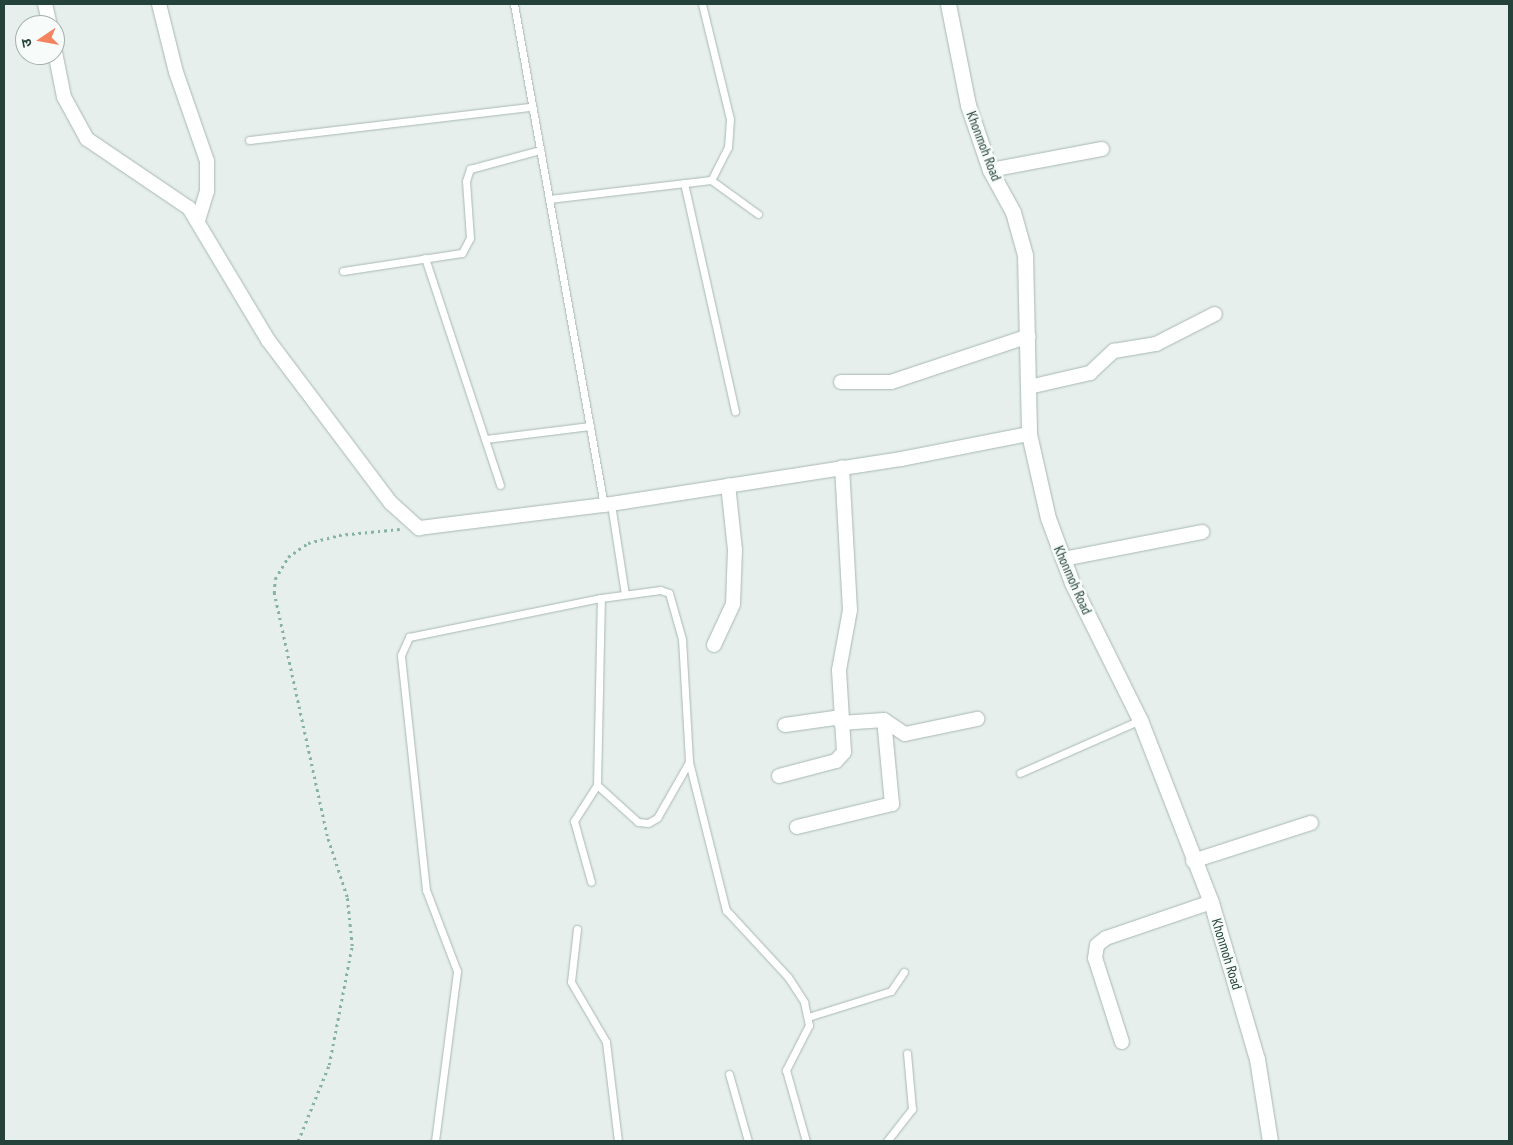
<!DOCTYPE html>
<meta charset="utf-8">
<style>
body{margin:0}
#map{position:relative;width:1513px;height:1145px;overflow:hidden;background:#e6efeb;font-family:"PT Sans Narrow","Noto Sans Devanagari",sans-serif}
div>[style]{position:absolute}
[style*='--x']{left:calc(var(--x)*1px);top:calc(var(--y)*1px);width:calc(var(--w)*1px);rotate:calc(var(--a)*1deg)}
.path>*{height:2.5px;margin-top:-1.25px;transform-origin:0;background:repeating-linear-gradient(90deg,#86b3a5 0 2.5px,transparent 0 6.5px)}
.roads{filter:drop-shadow(0 0 1px #a8b8b2) drop-shadow(0 0 1px #a8b8b2)}
.lane>*{height:7px;margin:-3.5px;padding:0 3.5px;transform-origin:3.5px;border-radius:3.5px;background:#fff}
.street>*{height:14px;margin:-7px;padding:0 7px;transform-origin:7px;border-radius:7px;background:#fff}
.secondary>*{height:15px;margin:-7.5px;padding:0 7.5px;transform-origin:7.5px;border-radius:7.5px;background:#fff}
span{translate:-50% -50%;white-space:nowrap;text-align:center;line-height:1.15;-webkit-text-stroke:5px #f7fbf9;paint-order:stroke}
.street-label{font-size:14px;color:#24423a}
.frame{position:absolute;inset:0;border:5px solid #24423a;pointer-events:none}
.north{position:absolute;left:15px;top:15px;width:50px;height:50px;box-sizing:border-box;background:#f7fbf9;border:1px solid #a3b1ad;border-radius:50%;rotate:258deg;font-size:14px;font-weight:700;line-height:20px;text-align:center;color:#24423a}
.north::after{content:'';display:block;margin:auto;width:18px;height:22px;background:#f4845f;clip-path:polygon(50% 0,100% 100%,50% 72%,0 100%)}
</style>
<div id="map">
<div class="path">
<i style="--x:298;--y:1141;--w:82;--a:-67.8"></i>
<i style="--x:329;--y:1065;--w:121;--a:-79.1"></i>
<i style="--x:352;--y:946;--w:49;--a:-95.8"></i>
<i style="--x:347;--y:897;--w:64;--a:-108.2"></i>
<i style="--x:327;--y:836;--w:249;--a:-102.3"></i>
<i style="--x:274;--y:593;--w:14;--a:-86"></i>
<i style="--x:275;--y:579;--w:26;--a:-59"></i>
<i style="--x:288;--y:557;--w:24;--a:-35"></i>
<i style="--x:308;--y:543;--w:32;--a:-14"></i>
<i style="--x:339;--y:535;--w:61;--a:-5.6"></i>
</div>
<div class="roads">
<div class="lane">
<i style="--x:514;--y:4;--w:509;--a:79.82"></i>
<i style="--x:702;--y:4;--w:118;--a:76.3"></i>
<i style="--x:730;--y:119;--w:28;--a:94"></i>
<i style="--x:728;--y:147;--w:37;--a:117"></i>
<i style="--x:249;--y:140;--w:285;--a:-6.7"></i>
<i style="--x:684;--y:183;--w:234;--a:77.4"></i>
<i style="--x:549;--y:199;--w:163;--a:-6.7"></i>
<i style="--x:711;--y:180;--w:58;--a:35.9"></i>
<i style="--x:425;--y:258;--w:239;--a:71.7"></i>
<i style="--x:343;--y:271;--w:120;--a:-8.6"></i>
<i style="--x:462;--y:253;--w:17;--a:-62"></i>
<i style="--x:470;--y:238;--w:57;--a:-94"></i>
<i style="--x:466;--y:181;--w:13;--a:-72"></i>
<i style="--x:470;--y:169;--w:73;--a:-15.2"></i>
<i style="--x:485;--y:439;--w:106;--a:-7.1"></i>
<i style="--x:611;--y:504;--w:91;--a:81.2"></i>
<i style="--x:689;--y:762;--w:153;--a:76"></i>
<i style="--x:726;--y:910;--w:91;--a:47.2"></i>
<i style="--x:788;--y:977;--w:30;--a:57"></i>
<i style="--x:804;--y:1002;--w:24;--a:78"></i>
<i style="--x:809;--y:1025;--w:51;--a:117.1"></i>
<i style="--x:786;--y:1070;--w:74;--a:74.3"></i>
<i style="--x:1020;--y:773;--w:131;--a:-23.8"></i>
<i style="--x:597;--y:785;--w:187;--a:-88.8"></i>
<i style="--x:577;--y:929;--w:53;--a:96.5"></i>
<i style="--x:571;--y:982;--w:69;--a:59.7"></i>
<i style="--x:606;--y:1042;--w:100;--a:83.1"></i>
<i style="--x:808;--y:1017;--w:87;--a:-17.4"></i>
<i style="--x:891;--y:991;--w:23;--a:-56"></i>
<i style="--x:729;--y:1074;--w:70;--a:74.2"></i>
<i style="--x:435;--y:1141;--w:171;--a:-82.6"></i>
<i style="--x:457;--y:971;--w:87;--a:-110.9"></i>
<i style="--x:426;--y:890;--w:236;--a:-96.1"></i>
<i style="--x:401;--y:655;--w:20;--a:-66"></i>
<i style="--x:409;--y:637;--w:196;--a:-11.5"></i>
<i style="--x:601;--y:598;--w:60;--a:-7.7"></i>
<i style="--x:660;--y:590;--w:9;--a:18"></i>
<i style="--x:669;--y:593;--w:48;--a:74.2"></i>
<i style="--x:682;--y:639;--w:123;--a:86.7"></i>
<i style="--x:689;--y:762;--w:64;--a:119.7"></i>
<i style="--x:657;--y:818;--w:10;--a:151"></i>
<i style="--x:648;--y:823;--w:10;--a:-174"></i>
<i style="--x:638;--y:822;--w:55;--a:-137.9"></i>
<i style="--x:597;--y:785;--w:43;--a:122.6"></i>
<i style="--x:574;--y:821;--w:63;--a:74.4"></i>
<i style="--x:887;--y:1141;--w:41;--a:-52"></i>
<i style="--x:912;--y:1109;--w:56;--a:-95.1"></i>
</div>
<div class="street">
<i style="--x:45;--y:4;--w:22;--a:77"></i>
<i style="--x:159;--y:4;--w:70;--a:76"></i>
<i style="--x:176;--y:72;--w:94;--a:70.8"></i>
<i style="--x:207;--y:161;--w:30;--a:90"></i>
<i style="--x:207;--y:191;--w:31;--a:107"></i>
<i style="--x:55;--y:52;--w:46;--a:78.7"></i>
<i style="--x:64;--y:97;--w:48;--a:61.3"></i>
<i style="--x:87;--y:139;--w:123;--a:34.1"></i>
<i style="--x:189;--y:208;--w:154;--a:59.1"></i>
<i style="--x:268;--y:340;--w:204;--a:53"></i>
<i style="--x:391;--y:503;--w:38;--a:42"></i>
<i style="--x:419;--y:528;--w:186;--a:-7.1"></i>
<i style="--x:604;--y:505;--w:301;--a:-8.8"></i>
<i style="--x:901;--y:459;--w:130;--a:-11.1"></i>
<i style="--x:990;--y:170;--w:114;--a:-10.6"></i>
<i style="--x:841;--y:382;--w:50;--a:0"></i>
<i style="--x:891;--y:382;--w:145;--a:-18.4"></i>
<i style="--x:1029;--y:387;--w:63;--a:-12.9"></i>
<i style="--x:1090;--y:373;--w:33;--a:-43"></i>
<i style="--x:1114;--y:351;--w:43;--a:-9.5"></i>
<i style="--x:1156;--y:344;--w:66;--a:-27"></i>
<i style="--x:1063;--y:559;--w:142;--a:-11"></i>
<i style="--x:714;--y:645;--w:45;--a:-65.1"></i>
<i style="--x:733;--y:604;--w:54;--a:-87.9"></i>
<i style="--x:735;--y:550;--w:65;--a:-96.1"></i>
<i style="--x:841;--y:723;--w:43;--a:-4"></i>
<i style="--x:884;--y:720;--w:25;--a:34"></i>
<i style="--x:905;--y:734;--w:74;--a:-11.8"></i>
<i style="--x:785;--y:725;--w:57;--a:-8.1"></i>
<i style="--x:779;--y:776;--w:59;--a:-14.7"></i>
<i style="--x:836;--y:761;--w:12;--a:-48"></i>
<i style="--x:844;--y:752;--w:82;--a:-93.5"></i>
<i style="--x:839;--y:670;--w:61;--a:-79.6"></i>
<i style="--x:850;--y:610;--w:143;--a:-93.2"></i>
<i style="--x:797;--y:827;--w:98;--a:-13.6"></i>
<i style="--x:892;--y:804;--w:84;--a:-95.4"></i>
<i style="--x:1193;--y:861;--w:124;--a:-17.9"></i>
<i style="--x:1122;--y:1042;--w:88;--a:-107.8"></i>
<i style="--x:1095;--y:958;--w:13;--a:-81"></i>
<i style="--x:1097;--y:945;--w:11;--a:-38"></i>
<i style="--x:1106;--y:938;--w:111;--a:-18.9"></i>
</div>
<div class="secondary">
<i style="--x:948;--y:4;--w:103;--a:78.8"></i>
<i style="--x:968;--y:105;--w:69;--a:71.3"></i>
<i style="--x:990;--y:170;--w:48;--a:61.3"></i>
<i style="--x:1013;--y:212;--w:45;--a:74.4"></i>
<i style="--x:1025;--y:255;--w:179;--a:88.7"></i>
<i style="--x:1029;--y:434;--w:86;--a:77.3"></i>
<i style="--x:1048;--y:518;--w:69;--a:69.7"></i>
<i style="--x:1072;--y:583;--w:153;--a:63.6"></i>
<i style="--x:1140;--y:720;--w:195;--a:68.7"></i>
<i style="--x:1211;--y:902;--w:164;--a:73.7"></i>
<i style="--x:1257;--y:1059;--w:83;--a:81"></i>
</div>
</div>
<div class="street-label">
<span style="left:984px;top:146px;rotate:69deg">Khonmoh Road</span>
<span style="left:1073px;top:580px;rotate:66deg">Khonmoh Road</span>
<span style="left:1227px;top:954px;rotate:73deg">Khonmoh Road</span>
</div>
<div class="frame"></div>
<div class="north">उ</div>
</div>
